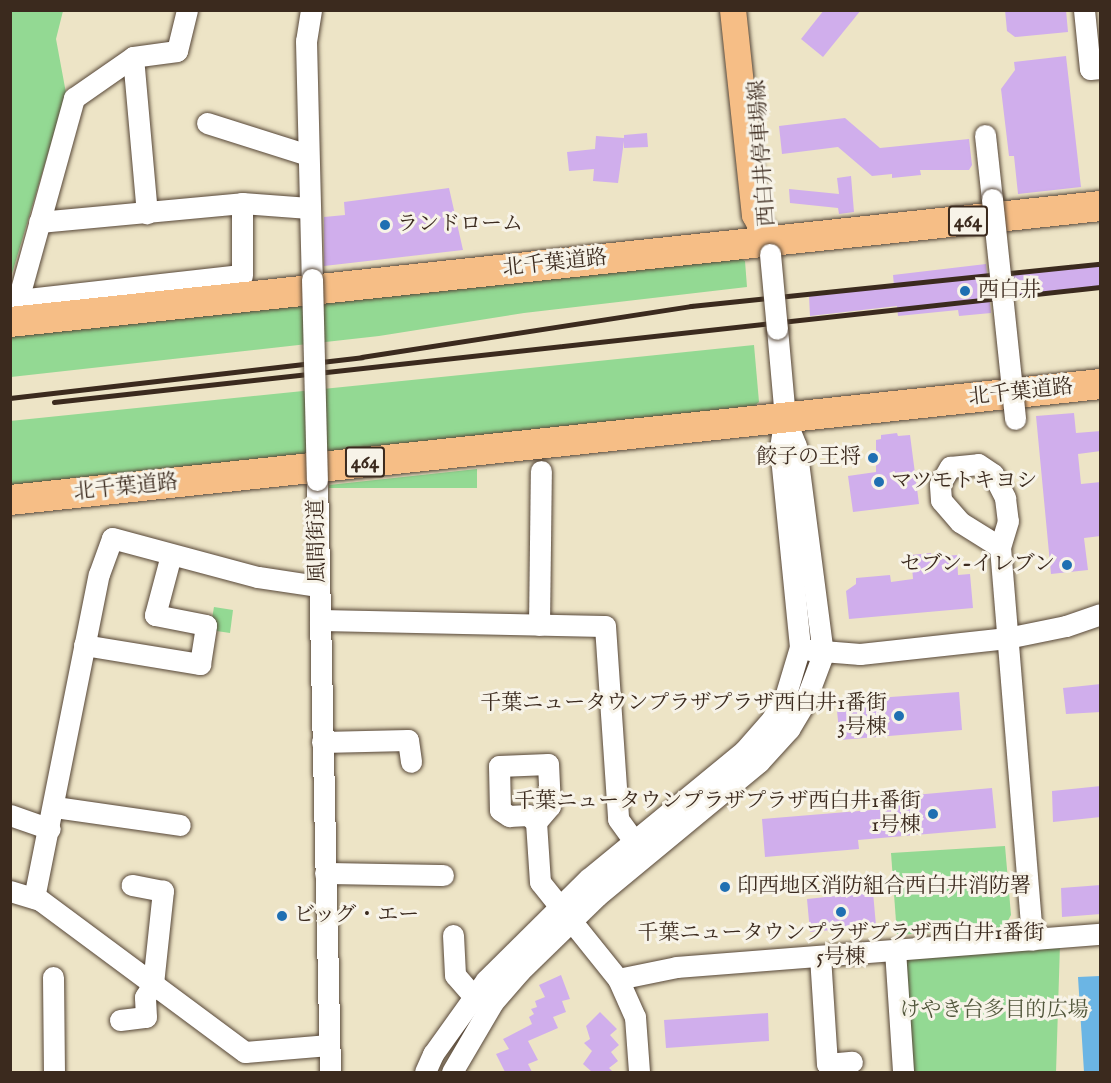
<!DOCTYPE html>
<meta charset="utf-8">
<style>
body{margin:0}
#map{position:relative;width:1111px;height:1083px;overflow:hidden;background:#ede4c6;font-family:"IM FELL English","Noto Serif JP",serif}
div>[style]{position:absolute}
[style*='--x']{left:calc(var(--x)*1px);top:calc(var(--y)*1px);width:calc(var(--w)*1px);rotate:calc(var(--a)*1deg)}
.green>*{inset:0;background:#93d993}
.water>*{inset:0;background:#6bb5e4}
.building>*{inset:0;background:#d0aeec}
.roads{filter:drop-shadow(0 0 2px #564637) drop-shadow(0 0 2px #564637)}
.minor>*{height:21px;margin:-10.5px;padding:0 10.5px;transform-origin:10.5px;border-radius:10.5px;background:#fff}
.major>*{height:26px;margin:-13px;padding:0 13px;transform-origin:13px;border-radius:13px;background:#f6be86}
.highway>*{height:30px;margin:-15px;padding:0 15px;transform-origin:15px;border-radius:15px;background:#f6be86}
.rail>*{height:4.5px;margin:-2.25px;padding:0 2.25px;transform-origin:2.25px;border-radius:2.25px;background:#3b2a1e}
.bridges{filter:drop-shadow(0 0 2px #564637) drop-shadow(0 0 2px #564637)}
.minor-bridge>*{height:21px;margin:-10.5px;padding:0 10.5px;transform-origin:10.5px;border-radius:10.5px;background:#fff}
.dots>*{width:16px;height:16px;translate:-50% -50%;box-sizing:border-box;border:3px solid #f7f3e8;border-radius:50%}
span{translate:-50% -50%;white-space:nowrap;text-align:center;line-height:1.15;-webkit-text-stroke:6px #f7f3e8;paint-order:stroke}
.shield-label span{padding:2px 4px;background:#f7f3e8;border:2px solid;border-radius:4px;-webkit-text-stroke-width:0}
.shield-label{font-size:20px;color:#3b2a1e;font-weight:700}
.street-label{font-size:21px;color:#3b2a1e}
.poi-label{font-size:21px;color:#3b2a1e}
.left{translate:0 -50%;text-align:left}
.right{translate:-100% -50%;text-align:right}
.park-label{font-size:21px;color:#51563b}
.frame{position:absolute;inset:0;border:12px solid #3b2a1e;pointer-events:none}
</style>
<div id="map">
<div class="green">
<i style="clip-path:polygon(10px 11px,63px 11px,56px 39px,66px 93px,11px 277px)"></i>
<i style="clip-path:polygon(735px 255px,745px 261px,747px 287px,524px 313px,379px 336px,11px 377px,10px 333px)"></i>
<i style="clip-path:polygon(754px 345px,759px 402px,754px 406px,11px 487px,10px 421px)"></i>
<i style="clip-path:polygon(477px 469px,477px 488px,329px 488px,329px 485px)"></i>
<i style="clip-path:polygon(214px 607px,233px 610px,230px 633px,210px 630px)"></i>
<i style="clip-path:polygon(1005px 846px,1011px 915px,1004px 928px,897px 935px,891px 853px)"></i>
<i style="clip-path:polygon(1060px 944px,1056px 1072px,909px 1072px,901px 963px,909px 955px)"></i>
</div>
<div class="water">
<i style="clip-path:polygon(1100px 976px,1100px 1072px,1084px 1072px,1078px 977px)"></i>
</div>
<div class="building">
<i style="clip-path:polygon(824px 10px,861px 10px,823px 57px,801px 39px)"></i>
<i style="clip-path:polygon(1005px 10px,1066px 10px,1068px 32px,1015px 37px,1007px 31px)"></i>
<i style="clip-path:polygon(1066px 56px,1081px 187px,1018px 194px,1014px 156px,1009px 156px,1001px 89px,1015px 70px,1014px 62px)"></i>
<i style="clip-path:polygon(845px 118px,880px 148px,969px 139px,972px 165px,969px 170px,920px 170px,921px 175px,892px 178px,892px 174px,872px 176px,838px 147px,782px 154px,779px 126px)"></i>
<i style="clip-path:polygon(647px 133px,648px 147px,624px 148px,624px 141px,618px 183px,593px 181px,594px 169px,569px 171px,567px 152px,595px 149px,596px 136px,624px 138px,624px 135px)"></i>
<i style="clip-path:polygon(851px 176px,854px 212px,839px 214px,838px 208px,790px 203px,789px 189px,839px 194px,837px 178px)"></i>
<i style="clip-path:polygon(449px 188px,463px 250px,324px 266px,324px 217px,345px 215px,344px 202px)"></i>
<i style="clip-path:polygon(986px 264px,991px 313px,959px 316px,958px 310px,898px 316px,897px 306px,810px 316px,809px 296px,894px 286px,893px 275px)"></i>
<i style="clip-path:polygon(1101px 265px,1101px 286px,1015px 295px,1013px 273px)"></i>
<i style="clip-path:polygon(1074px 413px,1076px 433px,1101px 431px,1101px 451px,1078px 454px,1081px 484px,1101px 482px,1101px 536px,1084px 538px,1088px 570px,1051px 574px,1036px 416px)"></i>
<i style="clip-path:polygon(897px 433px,898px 436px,910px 435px,919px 504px,853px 512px,848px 476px,876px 472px,876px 440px,881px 439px,881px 435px)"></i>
<i style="clip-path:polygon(931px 553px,932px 557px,957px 555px,958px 575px,970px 574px,973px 608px,849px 619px,846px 591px,856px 584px,856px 578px,890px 575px,891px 582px,913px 579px,911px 555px)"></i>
<i style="clip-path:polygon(1101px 684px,1101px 712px,1066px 714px,1063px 688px)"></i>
<i style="clip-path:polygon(959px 692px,962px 730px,840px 740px,836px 701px)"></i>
<i style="clip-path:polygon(1101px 786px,1101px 817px,1053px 822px,1052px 791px)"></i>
<i style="clip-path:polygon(992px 788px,996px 828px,858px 840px,859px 849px,765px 857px,762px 819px,871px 810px,870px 799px)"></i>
<i style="clip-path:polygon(1101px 885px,1101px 914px,1062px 917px,1061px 888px)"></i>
<i style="clip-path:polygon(873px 892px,876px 926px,810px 932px,807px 899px)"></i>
<i style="clip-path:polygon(561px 975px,570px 999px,562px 1001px,566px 1012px,553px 1017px,558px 1028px,528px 1041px,538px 1060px,528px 1064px,532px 1072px,505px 1072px,496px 1054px,509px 1049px,503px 1039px,532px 1024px,529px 1017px,534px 1014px,531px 1009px,537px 1007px,535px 1001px,545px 997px,539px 985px)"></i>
<i style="clip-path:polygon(600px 1012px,617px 1029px,610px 1035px,619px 1045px,611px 1052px,618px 1061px,609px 1068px,613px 1072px,592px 1072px,583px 1064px,592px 1051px,584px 1043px,590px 1039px,586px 1026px)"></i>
<i style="clip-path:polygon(768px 1013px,769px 1041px,666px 1048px,664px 1020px)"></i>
</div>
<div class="roads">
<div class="minor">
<i style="--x:187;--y:10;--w:42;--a:103.7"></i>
<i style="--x:177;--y:51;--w:44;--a:172.2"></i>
<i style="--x:133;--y:57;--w:72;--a:145.2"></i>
<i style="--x:74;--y:98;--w:210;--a:105.5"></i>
<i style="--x:18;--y:300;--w:225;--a:-6.4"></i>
<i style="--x:242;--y:275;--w:72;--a:-90"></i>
<i style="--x:311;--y:10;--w:31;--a:99"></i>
<i style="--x:306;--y:41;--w:238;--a:88.6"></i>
<i style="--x:1084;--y:10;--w:59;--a:84.2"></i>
<i style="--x:1090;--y:69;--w:10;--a:-6"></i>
<i style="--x:133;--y:57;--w:157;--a:84.9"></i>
<i style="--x:207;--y:123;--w:106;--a:17.6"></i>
<i style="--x:985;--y:135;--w:64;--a:83.8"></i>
<i style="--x:39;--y:222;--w:204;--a:-5.3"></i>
<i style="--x:242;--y:203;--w:67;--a:4.3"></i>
<i style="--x:317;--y:480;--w:592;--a:88.74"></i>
<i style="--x:1000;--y:547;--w:47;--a:-148"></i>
<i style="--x:960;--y:522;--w:29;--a:-131"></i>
<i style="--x:941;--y:500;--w:16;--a:-94"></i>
<i style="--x:940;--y:484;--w:20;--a:-60"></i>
<i style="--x:950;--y:467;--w:28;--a:-6"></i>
<i style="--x:978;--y:464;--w:18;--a:34"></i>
<i style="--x:993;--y:474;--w:27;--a:63"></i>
<i style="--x:1005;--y:498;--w:23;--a:83"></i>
<i style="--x:1008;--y:521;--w:27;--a:107"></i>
<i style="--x:1000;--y:547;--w:394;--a:85.3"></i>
<i style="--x:320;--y:620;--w:285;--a:1.2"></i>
<i style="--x:605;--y:626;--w:193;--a:86.1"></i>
<i style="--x:618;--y:819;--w:29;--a:54"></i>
<i style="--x:539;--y:625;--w:154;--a:-89.3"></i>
<i style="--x:84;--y:645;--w:118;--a:9.3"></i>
<i style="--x:200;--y:664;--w:39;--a:-81"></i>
<i style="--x:206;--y:625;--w:52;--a:-168.9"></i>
<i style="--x:155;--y:615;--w:62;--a:-75.1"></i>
<i style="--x:810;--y:650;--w:50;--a:4.6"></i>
<i style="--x:860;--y:654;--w:148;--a:-6.2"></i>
<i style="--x:1007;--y:638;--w:60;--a:-11.5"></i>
<i style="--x:1066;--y:626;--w:36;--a:-19"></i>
<i style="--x:322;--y:742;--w:86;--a:-1.3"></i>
<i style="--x:408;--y:740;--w:22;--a:82"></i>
<i style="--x:55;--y:807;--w:126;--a:8.2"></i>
<i style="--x:10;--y:815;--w:42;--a:19.3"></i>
<i style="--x:536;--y:822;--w:21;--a:-49"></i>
<i style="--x:550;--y:806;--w:42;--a:-92.7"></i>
<i style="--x:548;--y:764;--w:49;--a:177.7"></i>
<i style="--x:499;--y:766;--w:44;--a:88.7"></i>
<i style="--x:500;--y:810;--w:11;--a:34"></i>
<i style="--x:509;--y:816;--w:19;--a:-3"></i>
<i style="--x:528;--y:815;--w:11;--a:41"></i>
<i style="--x:536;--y:822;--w:60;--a:86.2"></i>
<i style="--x:540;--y:882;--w:124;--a:51.2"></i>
<i style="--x:618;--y:979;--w:42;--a:65.9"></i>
<i style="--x:635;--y:1017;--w:55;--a:85.8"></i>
<i style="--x:325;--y:873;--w:118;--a:1"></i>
<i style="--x:10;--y:891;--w:31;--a:17"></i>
<i style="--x:40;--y:900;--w:255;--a:36.6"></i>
<i style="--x:245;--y:1052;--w:84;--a:-4.8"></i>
<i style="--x:34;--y:898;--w:330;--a:-78.7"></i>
<i style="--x:99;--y:574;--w:38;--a:-70"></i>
<i style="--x:112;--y:538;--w:151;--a:15"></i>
<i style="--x:258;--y:577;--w:61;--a:8.5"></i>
<i style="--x:453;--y:935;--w:40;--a:87.1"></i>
<i style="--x:455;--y:975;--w:29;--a:49"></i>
<i style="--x:895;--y:950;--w:122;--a:86.2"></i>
<i style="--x:820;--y:956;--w:108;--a:86.3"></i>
<i style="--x:827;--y:1064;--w:25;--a:-5"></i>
<i style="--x:53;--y:977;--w:95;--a:89.4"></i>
<i style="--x:618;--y:979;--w:60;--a:-11.5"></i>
<i style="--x:677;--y:967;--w:424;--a:-4.5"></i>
<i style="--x:120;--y:1020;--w:26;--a:-7"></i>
<i style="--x:146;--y:1017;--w:20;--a:-93"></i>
<i style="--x:145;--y:997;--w:15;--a:-58"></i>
<i style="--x:153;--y:984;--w:94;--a:-83.9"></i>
<i style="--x:163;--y:891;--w:32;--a:-169"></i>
<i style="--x:425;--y:1072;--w:20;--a:-66"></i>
<i style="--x:433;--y:1054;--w:91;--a:-54.4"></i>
<i style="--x:486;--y:980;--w:144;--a:-44.7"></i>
<i style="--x:588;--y:879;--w:202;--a:-39.4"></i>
<i style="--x:744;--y:751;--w:43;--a:-48.8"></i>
<i style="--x:772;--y:719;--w:26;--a:-59"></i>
<i style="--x:785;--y:697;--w:52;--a:-73.3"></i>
<i style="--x:800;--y:647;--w:200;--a:-95.7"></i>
<i style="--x:780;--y:448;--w:30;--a:-81"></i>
<i style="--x:785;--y:418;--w:89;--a:-95.1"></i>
<i style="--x:452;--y:1072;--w:81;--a:-59.6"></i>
<i style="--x:493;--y:1002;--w:41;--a:-48.9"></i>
<i style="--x:520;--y:971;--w:107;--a:-44.2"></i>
<i style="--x:597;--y:896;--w:210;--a:-39.6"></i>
<i style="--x:759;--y:762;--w:45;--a:-47.7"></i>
<i style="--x:789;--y:729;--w:31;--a:-59"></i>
<i style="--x:805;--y:702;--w:51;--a:-69.4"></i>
<i style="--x:823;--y:654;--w:210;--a:-97.4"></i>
<i style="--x:796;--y:446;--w:29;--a:-112"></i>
</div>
<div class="major">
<i style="--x:733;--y:10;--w:206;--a:83.9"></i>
<i style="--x:755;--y:215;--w:30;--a:62"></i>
</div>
<div class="highway">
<i style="--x:10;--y:322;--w:1096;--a:-6.07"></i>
<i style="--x:10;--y:500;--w:1096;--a:-6.07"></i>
</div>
</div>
<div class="rail">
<i style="--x:10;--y:398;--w:354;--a:-6.6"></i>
<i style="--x:362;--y:357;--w:333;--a:-8.8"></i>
<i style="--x:691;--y:306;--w:411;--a:-5.9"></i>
<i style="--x:54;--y:402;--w:1052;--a:-6.27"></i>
</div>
<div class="bridges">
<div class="minor-bridge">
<i style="--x:992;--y:199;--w:221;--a:84"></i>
<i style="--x:770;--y:254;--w:75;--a:84.7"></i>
<i style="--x:312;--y:279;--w:201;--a:88.6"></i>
</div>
</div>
<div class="dots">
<i style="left:385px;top:225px;background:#1f6fb2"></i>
<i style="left:965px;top:291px;background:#1f6fb2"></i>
<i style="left:873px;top:458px;background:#1f6fb2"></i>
<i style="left:879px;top:482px;background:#1f6fb2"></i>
<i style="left:1067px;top:565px;background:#1f6fb2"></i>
<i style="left:899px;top:716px;background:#1f6fb2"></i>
<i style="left:933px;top:814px;background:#1f6fb2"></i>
<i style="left:725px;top:887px;background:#1f6fb2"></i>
<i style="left:841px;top:912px;background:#1f6fb2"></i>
<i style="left:282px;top:916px;background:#1f6fb2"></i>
</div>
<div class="shield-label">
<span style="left:968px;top:221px">464</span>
<span style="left:365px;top:462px">464</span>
</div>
<div class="street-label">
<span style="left:763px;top:153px;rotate:-94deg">西白井停車場線</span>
<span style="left:555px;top:264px;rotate:-6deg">北千葉道路</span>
<span style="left:1021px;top:393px;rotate:-6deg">北千葉道路</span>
<span style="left:126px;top:488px;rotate:-6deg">北千葉道路</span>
<span style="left:318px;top:541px;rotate:-91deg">風間街道</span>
</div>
<div class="poi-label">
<span class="left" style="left:397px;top:225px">ランドローム</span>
<span class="left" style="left:978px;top:291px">西白井</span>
<span class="right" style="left:861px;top:458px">餃子の王将</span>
<span class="left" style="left:891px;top:482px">マツモトキヨシ</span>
<span class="right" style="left:1055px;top:565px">セブン-イレブン</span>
<span class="right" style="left:887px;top:716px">千葉ニュータウンプラザプラザ西白井1番街<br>3号棟</span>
<span class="right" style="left:921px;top:814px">千葉ニュータウンプラザプラザ西白井1番街<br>1号棟</span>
<span class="left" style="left:737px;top:887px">印西地区消防組合西白井消防署</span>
<span class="left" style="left:294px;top:916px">ビッグ・エー</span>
<span style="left:841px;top:946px">千葉ニュータウンプラザプラザ西白井1番街<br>5号棟</span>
</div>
<div class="park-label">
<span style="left:994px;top:1011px">けやき台多目的広場</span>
</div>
<div class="frame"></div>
</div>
